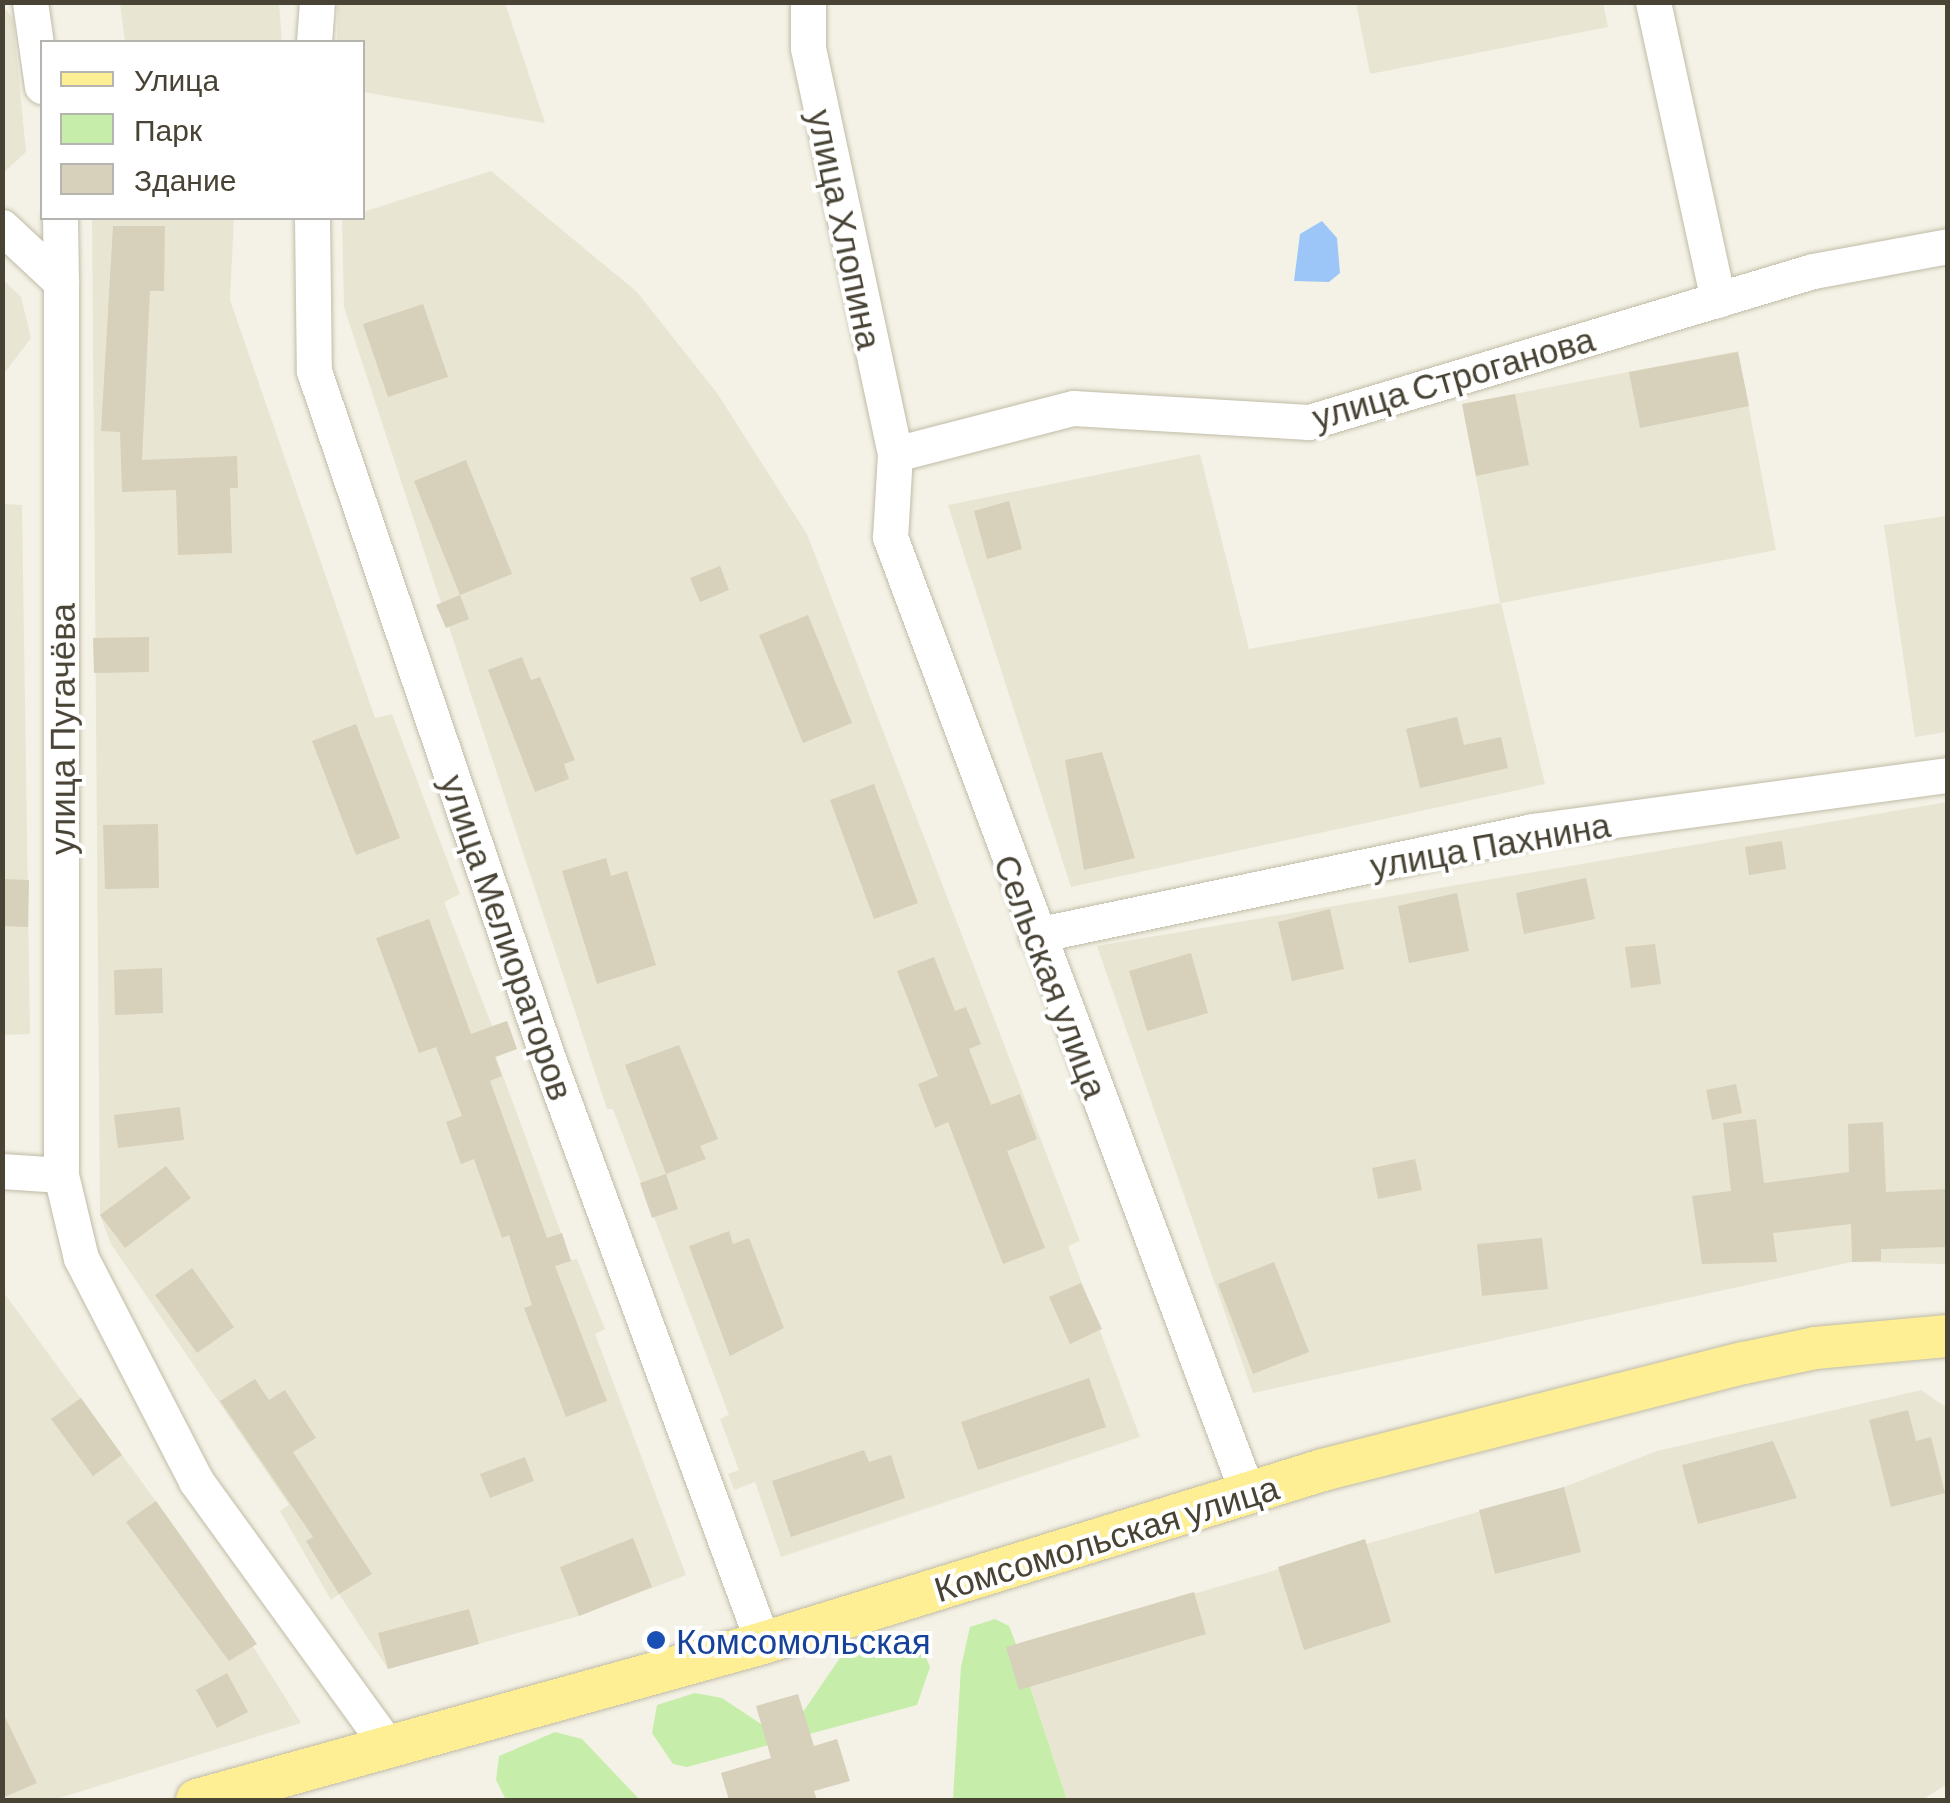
<!DOCTYPE html>
<meta charset="utf-8">
<style>
body{margin:0}
#map{position:relative;width:1950px;height:1803px;overflow:hidden;background:#f4f2e6;font-family:Barlow,sans-serif}
div>[style]{position:absolute}
[style*='--x']{left:calc(var(--x)*1px);top:calc(var(--y)*1px);width:calc(var(--w)*1px);rotate:calc(var(--a)*1deg)}
.residential>*{inset:0;background:#e9e5d3}
.green>*{inset:0;background:#c6edaa}
.water>*{inset:0;background:#9cc6f7}
.building>*{inset:0;background:#d7d0ba}
.roads{filter:drop-shadow(0 0 2px #c1bca7) drop-shadow(0 0 2px #c1bca7)}
.minor>*{height:35px;margin:-17.5px;padding:0 17.5px;transform-origin:17.5px;border-radius:17.5px;background:#fff}
.major>*{height:42px;margin:-21px;padding:0 21px;transform-origin:21px;border-radius:21px;background:#ffef94}
.dots>*{width:28px;height:28px;translate:-50% -50%;box-sizing:border-box;border:5px solid #fff;border-radius:50%}
span{translate:-50% -50%;white-space:nowrap;text-align:center;line-height:1.15;-webkit-text-stroke:8px #fff;paint-order:stroke}
.street-label{font-size:35px;color:#484334}
.transit-label{font-size:35px;color:#164399}
.left{translate:0 -50%;text-align:left}
.frame{position:absolute;inset:0;border:5px solid #484334;pointer-events:none}
.legend{position:absolute;left:40px;top:40px;width:325px;height:180px;box-sizing:border-box;background:#fff;border:2px solid #b6b4ae;margin:0;padding:12px 18px;list-style:none;font-size:30px;color:#484334}
.legend li{display:flex;align-items:center;gap:20px;height:50px}
.legend b{width:50px;border:2px solid #b6b4ae}
</style>
<div id="map">
<div class="residential">
<i style="clip-path:polygon(120px 3px,279px 3px,282px 42px,125px 42px)"></i>
<i style="clip-path:polygon(338px 3px,505px 3px,545px 123px,363px 92px,362px 42px,337px 42px)"></i>
<i style="clip-path:polygon(1356px 3px,1603px 3px,1608px 27px,1370px 74px)"></i>
<i style="clip-path:polygon(3px 7px,13px 18px,26px 152px,3px 173px)"></i>
<i style="clip-path:polygon(491px 171px,637px 292px,717px 393px,807px 534px,1080px 1241px,1068px 1246px,1140px 1437px,781px 1557px,755px 1482px,734px 1490px,728px 1474px,739px 1470px,720px 1419px,729px 1415px,613px 1109px,607px 1109px,344px 307px,342px 218px,362px 218px,363px 212px)"></i>
<i style="clip-path:polygon(92px 218px,234px 218px,230px 300px,375px 718px,392px 714px,460px 894px,444px 902px,492px 1026px,507px 1021px,517px 1049px,496px 1057px,571px 1260px,577px 1259px,605px 1329px,595px 1334px,686px 1575px,579px 1616px,388px 1669px,339px 1594px,331px 1600px,280px 1511px,289px 1505px,111px 1244px,100px 1215px)"></i>
<i style="clip-path:polygon(3px 280px,21px 297px,31px 338px,3px 375px)"></i>
<i style="clip-path:polygon(1738px 351px,1776px 550px,1501px 603px,1545px 784px,1071px 887px,948px 505px,1200px 454px,1249px 649px,1500px 603px,1462px 404px)"></i>
<i style="clip-path:polygon(3px 504px,22px 505px,30px 1034px,3px 1035px)"></i>
<i style="clip-path:polygon(1947px 516px,1947px 732px,1915px 737px,1884px 525px)"></i>
<i style="clip-path:polygon(1947px 802px,1947px 1264px,1852px 1262px,1253px 1393px,1097px 946px)"></i>
<i style="clip-path:polygon(2px 1290px,203px 1566px,301px 1723px,53px 1800px,3px 1800px)"></i>
<i style="clip-path:polygon(1921px 1390px,1947px 1408px,1947px 1784px,1922px 1800px,1067px 1800px,1030px 1687px,1006px 1648px,1564px 1487px,1657px 1451px)"></i>
</div>
<div class="green">
<i style="clip-path:polygon(995px 1619px,1009px 1626px,1016px 1644px,1067px 1800px,953px 1800px,961px 1667px,970px 1627px)"></i>
<i style="clip-path:polygon(899px 1631px,921px 1646px,930px 1667px,917px 1705px,687px 1767px,673px 1764px,652px 1733px,657px 1705px,695px 1693px,722px 1698px,761px 1724px,803px 1712px,842px 1655px,876px 1633px)"></i>
<i style="clip-path:polygon(555px 1732px,582px 1739px,640px 1800px,506px 1800px,496px 1780px,499px 1756px)"></i>
</div>
<div class="water">
<i style="clip-path:polygon(1322px 221px,1337px 238px,1340px 273px,1329px 282px,1294px 281px,1300px 234px)"></i>
</div>
<div class="building">
<i style="clip-path:polygon(113px 226px,165px 226px,164px 291px,150px 291px,142px 460px,237px 456px,238px 488px,230px 488px,232px 553px,178px 555px,176px 490px,122px 492px,120px 432px,101px 431px)"></i>
<i style="clip-path:polygon(423px 304px,448px 377px,388px 397px,363px 324px)"></i>
<i style="clip-path:polygon(1738px 352px,1749px 406px,1640px 428px,1629px 372px)"></i>
<i style="clip-path:polygon(1515px 394px,1529px 465px,1476px 476px,1462px 404px)"></i>
<i style="clip-path:polygon(466px 460px,512px 574px,460px 595px,414px 481px)"></i>
<i style="clip-path:polygon(1009px 501px,1022px 549px,987px 559px,974px 511px)"></i>
<i style="clip-path:polygon(720px 566px,729px 590px,700px 602px,690px 578px)"></i>
<i style="clip-path:polygon(460px 595px,469px 619px,446px 628px,436px 605px)"></i>
<i style="clip-path:polygon(808px 615px,852px 723px,803px 743px,759px 635px)"></i>
<i style="clip-path:polygon(149px 637px,149px 672px,94px 673px,93px 638px)"></i>
<i style="clip-path:polygon(522px 657px,531px 680px,540px 677px,575px 760px,564px 764px,569px 779px,535px 792px,488px 670px)"></i>
<i style="clip-path:polygon(1457px 717px,1464px 745px,1501px 737px,1508px 768px,1420px 788px,1406px 729px)"></i>
<i style="clip-path:polygon(356px 724px,400px 838px,356px 855px,312px 741px)"></i>
<i style="clip-path:polygon(1102px 752px,1135px 858px,1084px 870px,1065px 760px)"></i>
<i style="clip-path:polygon(874px 784px,918px 903px,874px 919px,830px 800px)"></i>
<i style="clip-path:polygon(158px 824px,159px 888px,105px 889px,103px 825px)"></i>
<i style="clip-path:polygon(1782px 841px,1786px 869px,1749px 875px,1745px 847px)"></i>
<i style="clip-path:polygon(606px 858px,611px 876px,627px 871px,656px 965px,597px 984px,562px 871px)"></i>
<i style="clip-path:polygon(1586px 878px,1595px 919px,1524px 934px,1516px 893px)"></i>
<i style="clip-path:polygon(2px 879px,29px 880px,28px 927px,2px 926px)"></i>
<i style="clip-path:polygon(1457px 893px,1469px 951px,1409px 963px,1398px 906px)"></i>
<i style="clip-path:polygon(1330px 909px,1344px 969px,1292px 981px,1278px 922px)"></i>
<i style="clip-path:polygon(429px 919px,471px 1034px,507px 1021px,517px 1049px,495px 1057px,502px 1076px,490px 1081px,547px 1238px,562px 1233px,571px 1261px,555px 1266px,607px 1401px,566px 1417px,524px 1308px,532px 1305px,509px 1235px,502px 1238px,474px 1159px,461px 1164px,446px 1122px,462px 1116px,436px 1047px,419px 1053px,376px 938px)"></i>
<i style="clip-path:polygon(1655px 944px,1661px 984px,1631px 988px,1625px 947px)"></i>
<i style="clip-path:polygon(1191px 953px,1208px 1013px,1147px 1031px,1129px 971px)"></i>
<i style="clip-path:polygon(934px 957px,955px 1011px,966px 1007px,981px 1044px,969px 1049px,991px 1105px,1020px 1094px,1037px 1139px,1007px 1151px,1045px 1248px,1003px 1264px,948px 1122px,935px 1128px,918px 1084px,938px 1076px,897px 971px)"></i>
<i style="clip-path:polygon(162px 968px,163px 1013px,115px 1015px,114px 970px)"></i>
<i style="clip-path:polygon(679px 1045px,718px 1139px,700px 1146px,706px 1159px,666px 1174px,625px 1065px)"></i>
<i style="clip-path:polygon(1736px 1084px,1742px 1113px,1712px 1120px,1706px 1090px)"></i>
<i style="clip-path:polygon(180px 1107px,184px 1140px,118px 1148px,114px 1115px)"></i>
<i style="clip-path:polygon(1756px 1119px,1764px 1183px,1849px 1172px,1848px 1124px,1883px 1122px,1886px 1192px,1948px 1189px,1948px 1247px,1881px 1249px,1881px 1261px,1852px 1262px,1851px 1224px,1773px 1233px,1777px 1262px,1702px 1264px,1692px 1196px,1731px 1191px,1723px 1123px)"></i>
<i style="clip-path:polygon(1415px 1159px,1422px 1190px,1378px 1199px,1372px 1168px)"></i>
<i style="clip-path:polygon(166px 1166px,191px 1198px,125px 1248px,100px 1215px)"></i>
<i style="clip-path:polygon(666px 1174px,678px 1209px,652px 1218px,640px 1183px)"></i>
<i style="clip-path:polygon(729px 1231px,733px 1244px,749px 1238px,784px 1328px,730px 1356px,689px 1246px)"></i>
<i style="clip-path:polygon(1542px 1238px,1548px 1289px,1482px 1296px,1477px 1244px)"></i>
<i style="clip-path:polygon(1274px 1262px,1309px 1352px,1253px 1374px,1218px 1284px)"></i>
<i style="clip-path:polygon(192px 1268px,234px 1327px,197px 1353px,155px 1295px)"></i>
<i style="clip-path:polygon(1081px 1283px,1102px 1329px,1070px 1344px,1049px 1297px)"></i>
<i style="clip-path:polygon(1089px 1378px,1106px 1427px,978px 1470px,961px 1422px)"></i>
<i style="clip-path:polygon(255px 1379px,269px 1400px,285px 1390px,316px 1438px,293px 1452px,372px 1574px,339px 1594px,306px 1541px,313px 1537px,220px 1401px)"></i>
<i style="clip-path:polygon(81px 1398px,122px 1455px,93px 1476px,51px 1419px)"></i>
<i style="clip-path:polygon(1908px 1410px,1916px 1441px,1931px 1437px,1945px 1493px,1891px 1507px,1869px 1420px)"></i>
<i style="clip-path:polygon(1773px 1441px,1797px 1498px,1698px 1524px,1682px 1465px)"></i>
<i style="clip-path:polygon(864px 1450px,869px 1462px,891px 1455px,905px 1498px,791px 1537px,772px 1481px)"></i>
<i style="clip-path:polygon(525px 1457px,534px 1481px,490px 1498px,480px 1474px)"></i>
<i style="clip-path:polygon(1564px 1487px,1581px 1552px,1495px 1574px,1479px 1510px)"></i>
<i style="clip-path:polygon(156px 1501px,257px 1644px,229px 1661px,126px 1522px)"></i>
<i style="clip-path:polygon(633px 1538px,652px 1587px,579px 1616px,560px 1567px)"></i>
<i style="clip-path:polygon(1365px 1539px,1391px 1622px,1304px 1650px,1278px 1567px)"></i>
<i style="clip-path:polygon(1194px 1592px,1206px 1634px,1019px 1690px,1006px 1647px)"></i>
<i style="clip-path:polygon(469px 1609px,479px 1644px,388px 1669px,378px 1633px)"></i>
<i style="clip-path:polygon(227px 1673px,248px 1712px,217px 1728px,196px 1690px)"></i>
<i style="clip-path:polygon(798px 1694px,814px 1746px,837px 1739px,850px 1781px,814px 1791px,817px 1800px,729px 1800px,721px 1773px,771px 1758px,756px 1706px)"></i>
<i style="clip-path:polygon(2px 1711px,37px 1783px,2px 1798px)"></i>
</div>
<div class="roads">
<div class="minor">
<i style="--x:30;--y:2;--w:85;--a:81.9"></i>
<i style="--x:808;--y:2;--w:46;--a:90"></i>
<i style="--x:808;--y:48;--w:415;--a:77.9"></i>
<i style="--x:895;--y:454;--w:83;--a:93.4"></i>
<i style="--x:890;--y:537;--w:1020;--a:69.5"></i>
<i style="--x:1653;--y:2;--w:305;--a:77.7"></i>
<i style="--x:314;--y:42;--w:40;--a:-85.7"></i>
<i style="--x:60;--y:218;--w:64;--a:89.1"></i>
<i style="--x:312;--y:218;--w:153;--a:89.3"></i>
<i style="--x:314;--y:371;--w:720;--a:71.21"></i>
<i style="--x:546;--y:1053;--w:629;--a:69.81"></i>
<i style="--x:2;--y:227;--w:81;--a:43"></i>
<i style="--x:61;--y:282;--w:893;--a:90"></i>
<i style="--x:61;--y:1175;--w:85;--a:76.5"></i>
<i style="--x:81;--y:1258;--w:251;--a:62.7"></i>
<i style="--x:196;--y:1481;--w:331;--a:54.1"></i>
<i style="--x:895;--y:454;--w:184;--a:-14.5"></i>
<i style="--x:1073;--y:408;--w:236;--a:3.4"></i>
<i style="--x:1309;--y:422;--w:526;--a:-16.68"></i>
<i style="--x:1813;--y:271;--w:137;--a:-10.5"></i>
<i style="--x:1036;--y:935;--w:508;--a:-11.82"></i>
<i style="--x:1533;--y:831;--w:419;--a:-7.7"></i>
<i style="--x:2;--y:1171;--w:59;--a:3.9"></i>
</div>
<div class="major">
<i style="--x:197;--y:1800;--w:587;--a:-15.5"></i>
<i style="--x:763;--y:1643;--w:586;--a:-17.17"></i>
<i style="--x:1323;--y:1470;--w:434;--a:-14.3"></i>
<i style="--x:1744;--y:1363;--w:73;--a:-11.9"></i>
<i style="--x:1815;--y:1348;--w:134;--a:-5.2"></i>
</div>
</div>
<div class="dots">
<i style="left:656px;top:1640px;background:#1a4fb4"></i>
</div>
<div class="street-label">
<span style="left:846px;top:229px;rotate:78deg">улица Хлопина</span>
<span style="left:1453px;top:377px;rotate:-16deg">улица Строганова</span>
<span style="left:61px;top:729px;rotate:-90deg">улица Пугачёва</span>
<span style="left:1490px;top:844px;rotate:-10deg">улица Пахнина</span>
<span style="left:508px;top:937px;rotate:71deg">улица Мелиораторов</span>
<span style="left:1052px;top:976px;rotate:69deg">Сельская улица</span>
<span style="left:1106px;top:1537px;rotate:-17deg">Комсомольская улица</span>
</div>
<div class="transit-label">
<span class="left" style="left:676px;top:1640px">Комсомольская</span>
</div>
<div class="frame"></div>
<ul class="legend">
<li><b style="height:12px;background:#ffef94"></b>Улица</li>
<li><b style="height:28px;background:#c6edaa"></b>Парк</li>
<li><b style="height:28px;background:#d7d0ba"></b>Здание</li>
</ul>
</div>
